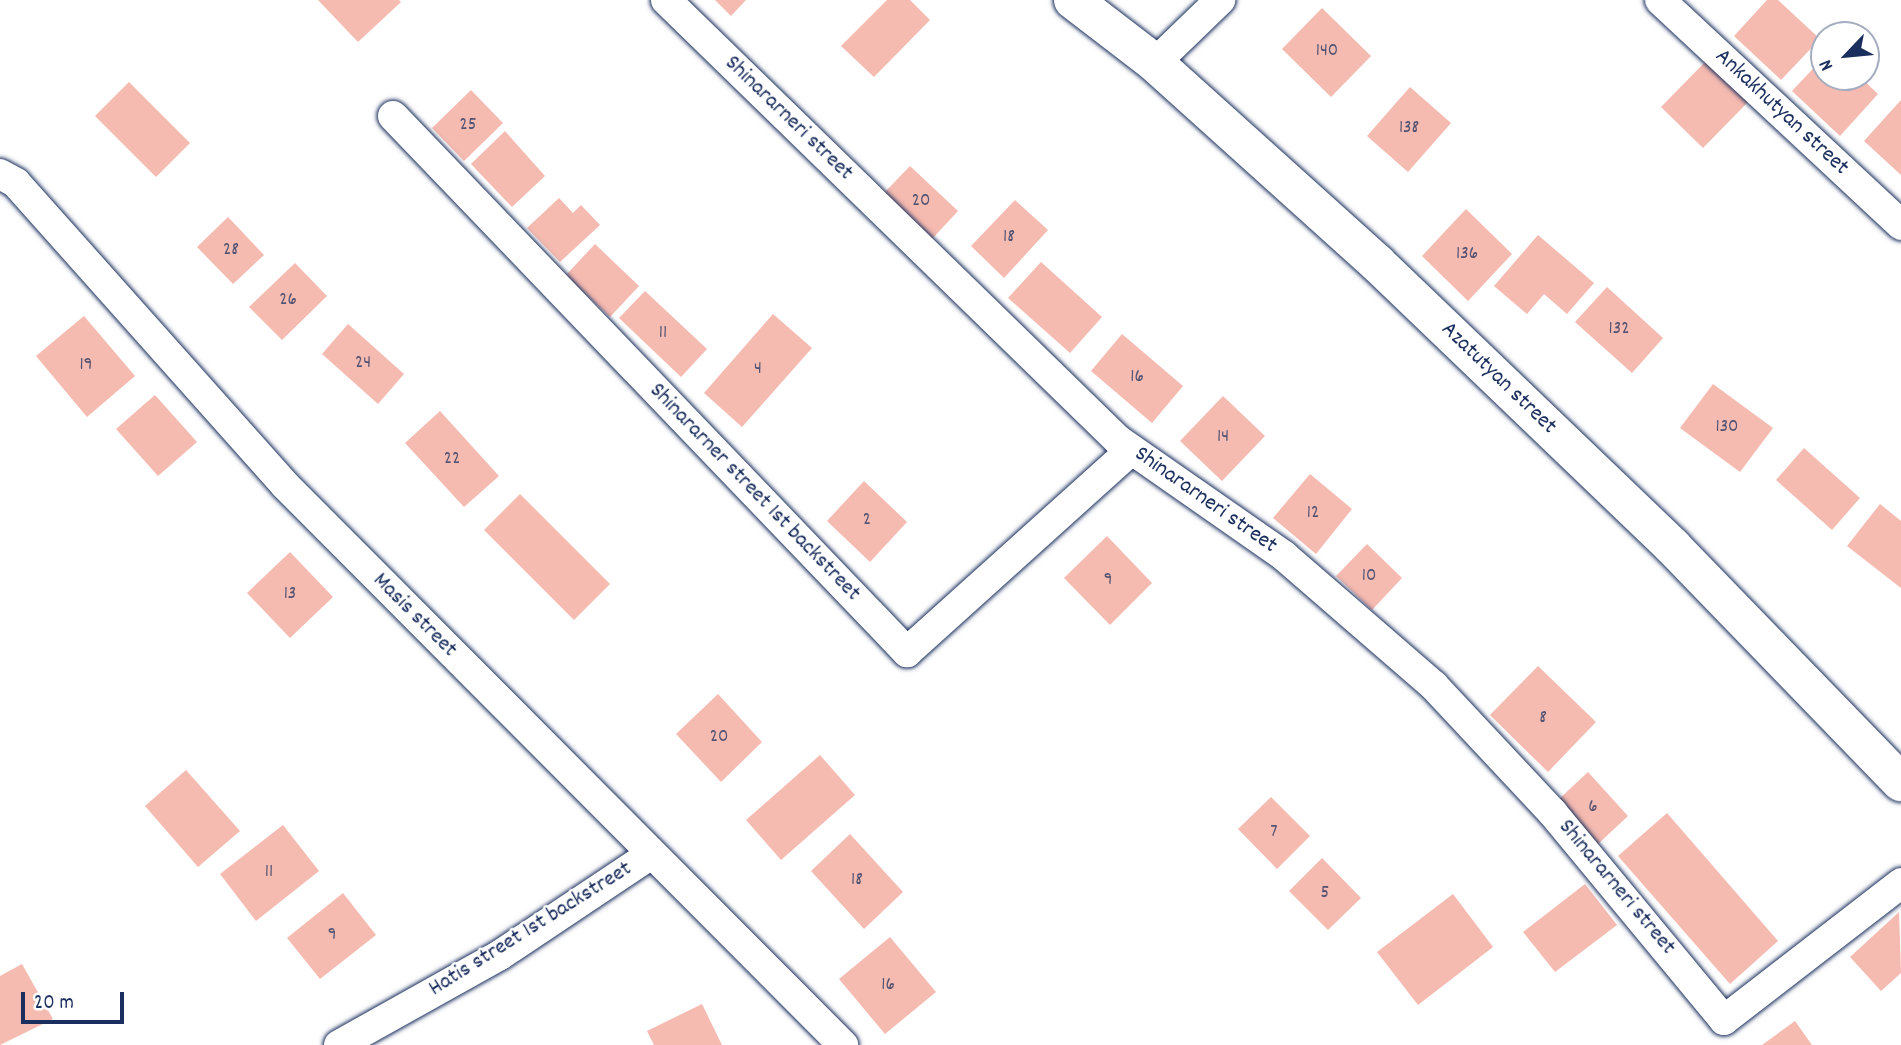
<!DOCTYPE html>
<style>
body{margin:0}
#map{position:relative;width:1901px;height:1045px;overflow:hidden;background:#fff;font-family:Dekko,sans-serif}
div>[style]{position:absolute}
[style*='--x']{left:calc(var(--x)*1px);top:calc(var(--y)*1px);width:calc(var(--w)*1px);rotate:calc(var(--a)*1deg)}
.building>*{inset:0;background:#f5bab0}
.roads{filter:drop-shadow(0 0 2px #1b2f5e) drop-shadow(0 0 2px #1b2f5e)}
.street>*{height:30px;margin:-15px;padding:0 15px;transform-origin:15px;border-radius:15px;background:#fff}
.secondary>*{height:38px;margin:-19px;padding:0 19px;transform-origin:19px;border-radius:19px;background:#fff}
span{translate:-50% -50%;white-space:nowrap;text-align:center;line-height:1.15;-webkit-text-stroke:5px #fff;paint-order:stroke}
.number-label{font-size:19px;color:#525272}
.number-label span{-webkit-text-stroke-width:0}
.street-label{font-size:23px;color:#1b2f5e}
.north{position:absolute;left:1810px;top:21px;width:70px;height:70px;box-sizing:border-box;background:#fff;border:2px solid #a4acbf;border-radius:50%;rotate:244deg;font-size:19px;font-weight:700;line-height:28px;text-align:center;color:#1b2f5e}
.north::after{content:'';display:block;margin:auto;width:24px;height:32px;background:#1b2f5e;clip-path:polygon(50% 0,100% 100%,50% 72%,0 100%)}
.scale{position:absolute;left:21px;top:992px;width:103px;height:32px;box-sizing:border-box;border:4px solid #1b2f5e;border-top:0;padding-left:9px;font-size:21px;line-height:24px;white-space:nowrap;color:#1b2f5e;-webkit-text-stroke:5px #fff;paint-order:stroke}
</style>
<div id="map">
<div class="building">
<i style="clip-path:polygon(318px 0,399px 0,401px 2px,358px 42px)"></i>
<i style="clip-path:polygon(715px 0,746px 0,731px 16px)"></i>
<i style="clip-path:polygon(887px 0,910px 0,930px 20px,874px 77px,841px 46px)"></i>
<i style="clip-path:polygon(1767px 0,1778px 0,1820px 39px,1781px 80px,1734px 36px)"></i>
<i style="clip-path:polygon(1322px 8px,1371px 56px,1331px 97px,1282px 49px)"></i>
<i style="clip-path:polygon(1824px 57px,1824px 77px,1860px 77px,1878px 94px,1840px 136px,1792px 91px)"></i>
<i style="clip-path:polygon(1707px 60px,1749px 101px,1703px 148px,1661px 107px)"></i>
<i style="clip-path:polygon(129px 82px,190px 143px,156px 177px,95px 116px)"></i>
<i style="clip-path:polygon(1410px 87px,1451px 123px,1408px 172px,1367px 136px)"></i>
<i style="clip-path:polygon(471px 90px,503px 123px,464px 161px,432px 128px)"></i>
<i style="clip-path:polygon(1901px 100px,1901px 175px,1864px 141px)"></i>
<i style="clip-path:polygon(505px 131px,545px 176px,512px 207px,471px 164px)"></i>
<i style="clip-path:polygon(910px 166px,958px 211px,932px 239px,884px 193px)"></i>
<i style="clip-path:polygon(559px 198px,573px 213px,581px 205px,600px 225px,560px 262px,527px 228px)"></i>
<i style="clip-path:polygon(1015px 200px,1048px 230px,1004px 278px,971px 246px)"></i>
<i style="clip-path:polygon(1466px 209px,1512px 254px,1468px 301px,1422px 256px)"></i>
<i style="clip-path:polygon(228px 217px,264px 255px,233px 284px,197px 247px)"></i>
<i style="clip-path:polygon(1538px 235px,1594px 283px,1567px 314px,1544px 294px,1527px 314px,1494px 286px)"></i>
<i style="clip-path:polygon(595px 244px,639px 286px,610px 317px,566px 275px)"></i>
<i style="clip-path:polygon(1041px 262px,1102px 317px,1070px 353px,1008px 298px)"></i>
<i style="clip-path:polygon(295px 263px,327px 296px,282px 340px,249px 307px)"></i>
<i style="clip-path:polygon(1607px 287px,1663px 338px,1632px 373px,1575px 322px)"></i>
<i style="clip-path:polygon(645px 291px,707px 349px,681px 377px,619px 318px)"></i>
<i style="clip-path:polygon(773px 314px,812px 348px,742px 427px,704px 393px)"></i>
<i style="clip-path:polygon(84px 316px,135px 376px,87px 417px,36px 356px)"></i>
<i style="clip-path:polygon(348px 324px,404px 374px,378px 404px,322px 354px)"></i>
<i style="clip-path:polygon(1122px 334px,1183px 386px,1152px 423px,1091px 371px)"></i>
<i style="clip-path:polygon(1713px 384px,1773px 428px,1740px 472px,1680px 428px)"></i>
<i style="clip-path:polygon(155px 395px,197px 442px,158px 476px,116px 429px)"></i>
<i style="clip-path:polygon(1223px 396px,1265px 436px,1222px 481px,1180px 441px)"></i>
<i style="clip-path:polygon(440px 411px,499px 476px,464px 507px,405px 443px)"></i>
<i style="clip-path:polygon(1804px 448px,1860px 498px,1832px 530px,1776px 480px)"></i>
<i style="clip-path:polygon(1310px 474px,1352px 509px,1316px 554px,1273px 518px)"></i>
<i style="clip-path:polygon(864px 481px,907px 522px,870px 562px,827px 521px)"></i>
<i style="clip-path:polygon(520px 494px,610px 584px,574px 620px,484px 530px)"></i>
<i style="clip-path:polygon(1880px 504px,1901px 521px,1901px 588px,1847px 546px)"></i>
<i style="clip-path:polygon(1107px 536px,1152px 583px,1110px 625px,1064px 578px)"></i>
<i style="clip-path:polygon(1367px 544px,1402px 578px,1372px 610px,1336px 576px)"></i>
<i style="clip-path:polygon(290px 552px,333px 597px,290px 638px,247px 593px)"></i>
<i style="clip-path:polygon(1538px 666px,1596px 722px,1548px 772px,1490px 715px)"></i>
<i style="clip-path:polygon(718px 694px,762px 742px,721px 782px,676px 734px)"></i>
<i style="clip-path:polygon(820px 755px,855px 795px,781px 860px,746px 820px)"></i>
<i style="clip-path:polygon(186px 770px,240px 831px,198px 867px,145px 806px)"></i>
<i style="clip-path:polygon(1588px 772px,1628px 816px,1598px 844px,1558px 800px)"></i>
<i style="clip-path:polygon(1271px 797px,1310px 836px,1277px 869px,1238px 829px)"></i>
<i style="clip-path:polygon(1667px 813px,1778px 941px,1730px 984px,1618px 856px)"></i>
<i style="clip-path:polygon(283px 825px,319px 871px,256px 921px,220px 874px)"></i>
<i style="clip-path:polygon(850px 834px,903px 892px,864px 929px,811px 871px)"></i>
<i style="clip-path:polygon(1322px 858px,1361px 898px,1328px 930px,1289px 891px)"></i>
<i style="clip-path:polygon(1585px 884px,1617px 925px,1555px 972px,1523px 932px)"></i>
<i style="clip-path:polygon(343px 893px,376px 935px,320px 979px,287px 938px)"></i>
<i style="clip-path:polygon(1453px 894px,1493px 947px,1418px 1005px,1377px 952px)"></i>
<i style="clip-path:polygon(1899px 912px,1901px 973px,1881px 991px,1850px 957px)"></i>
<i style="clip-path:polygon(890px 937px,936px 992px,885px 1034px,839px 979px)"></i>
<i style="clip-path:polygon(22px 964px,53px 1019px,0 1045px,0 976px)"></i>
<i style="clip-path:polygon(702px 1004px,722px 1045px,654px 1045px,647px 1031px)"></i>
<i style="clip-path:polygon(1795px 1021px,1812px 1045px,1762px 1045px)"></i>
</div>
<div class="roads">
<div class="street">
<i style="--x:666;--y:0;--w:631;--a:44.23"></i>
<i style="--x:1118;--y:440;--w:203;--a:34.9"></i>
<i style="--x:1284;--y:556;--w:198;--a:40.9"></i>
<i style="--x:1434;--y:686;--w:173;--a:46.9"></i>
<i style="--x:1552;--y:812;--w:270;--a:50.4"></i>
<i style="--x:1724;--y:1020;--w:224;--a:-37.7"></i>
<i style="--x:1660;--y:0;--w:330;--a:43"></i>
<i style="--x:1155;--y:63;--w:91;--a:-44.1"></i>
<i style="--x:393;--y:116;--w:743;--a:46.2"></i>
<i style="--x:907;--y:652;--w:302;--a:-42"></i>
<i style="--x:0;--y:174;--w:18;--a:29"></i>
<i style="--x:16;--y:183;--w:404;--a:48.3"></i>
<i style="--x:285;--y:485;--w:791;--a:45.1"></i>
<i style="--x:339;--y:1045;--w:184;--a:-29.2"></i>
<i style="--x:500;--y:955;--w:180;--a:-33.7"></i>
</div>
<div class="secondary">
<i style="--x:1073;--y:0;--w:103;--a:37.5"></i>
<i style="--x:1155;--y:63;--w:299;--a:42"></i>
<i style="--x:1377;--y:263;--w:409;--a:43.8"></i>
<i style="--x:1672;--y:546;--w:329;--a:45.9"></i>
</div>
</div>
<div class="number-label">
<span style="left:1327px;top:52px">140</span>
<span style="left:468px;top:126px">25</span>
<span style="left:1409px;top:129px">138</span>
<span style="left:921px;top:202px">20</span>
<span style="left:1009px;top:238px">18</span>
<span style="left:231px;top:251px">28</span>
<span style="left:1467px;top:255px">136</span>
<span style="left:288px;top:301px">26</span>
<span style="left:1619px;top:330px">132</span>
<span style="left:663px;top:334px">11</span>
<span style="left:363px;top:364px">24</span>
<span style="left:86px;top:366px">19</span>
<span style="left:758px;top:370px">4</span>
<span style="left:1137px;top:378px">16</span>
<span style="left:1727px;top:428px">130</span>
<span style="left:1223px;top:438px">14</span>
<span style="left:452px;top:460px">22</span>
<span style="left:1313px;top:514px">12</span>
<span style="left:867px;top:521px">2</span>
<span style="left:1369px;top:577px">10</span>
<span style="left:1108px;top:581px">9</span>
<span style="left:290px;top:595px">13</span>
<span style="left:1543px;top:719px">8</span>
<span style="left:719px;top:738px">20</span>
<span style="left:1593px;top:808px">6</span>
<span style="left:1274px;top:833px">7</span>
<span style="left:269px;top:873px">11</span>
<span style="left:857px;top:881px">18</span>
<span style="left:1325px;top:894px">5</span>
<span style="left:332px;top:936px">9</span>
<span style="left:888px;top:986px">16</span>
</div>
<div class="street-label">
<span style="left:1781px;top:113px;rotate:43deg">Ankakhutyan street</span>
<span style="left:788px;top:119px;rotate:44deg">Shinararneri street</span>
<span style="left:1498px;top:379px;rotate:44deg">Azatutyan street</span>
<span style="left:754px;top:493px;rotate:46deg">Shinararner street 1st backstreet</span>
<span style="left:1205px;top:501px;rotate:35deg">Shinararneri street</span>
<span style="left:414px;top:616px;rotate:45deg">Masis street</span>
<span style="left:1616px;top:888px;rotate:50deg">Shinararneri street</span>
<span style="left:531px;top:930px;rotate:-32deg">Hatis street 1st backstreet</span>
</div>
<div class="north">N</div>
<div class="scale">20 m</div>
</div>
